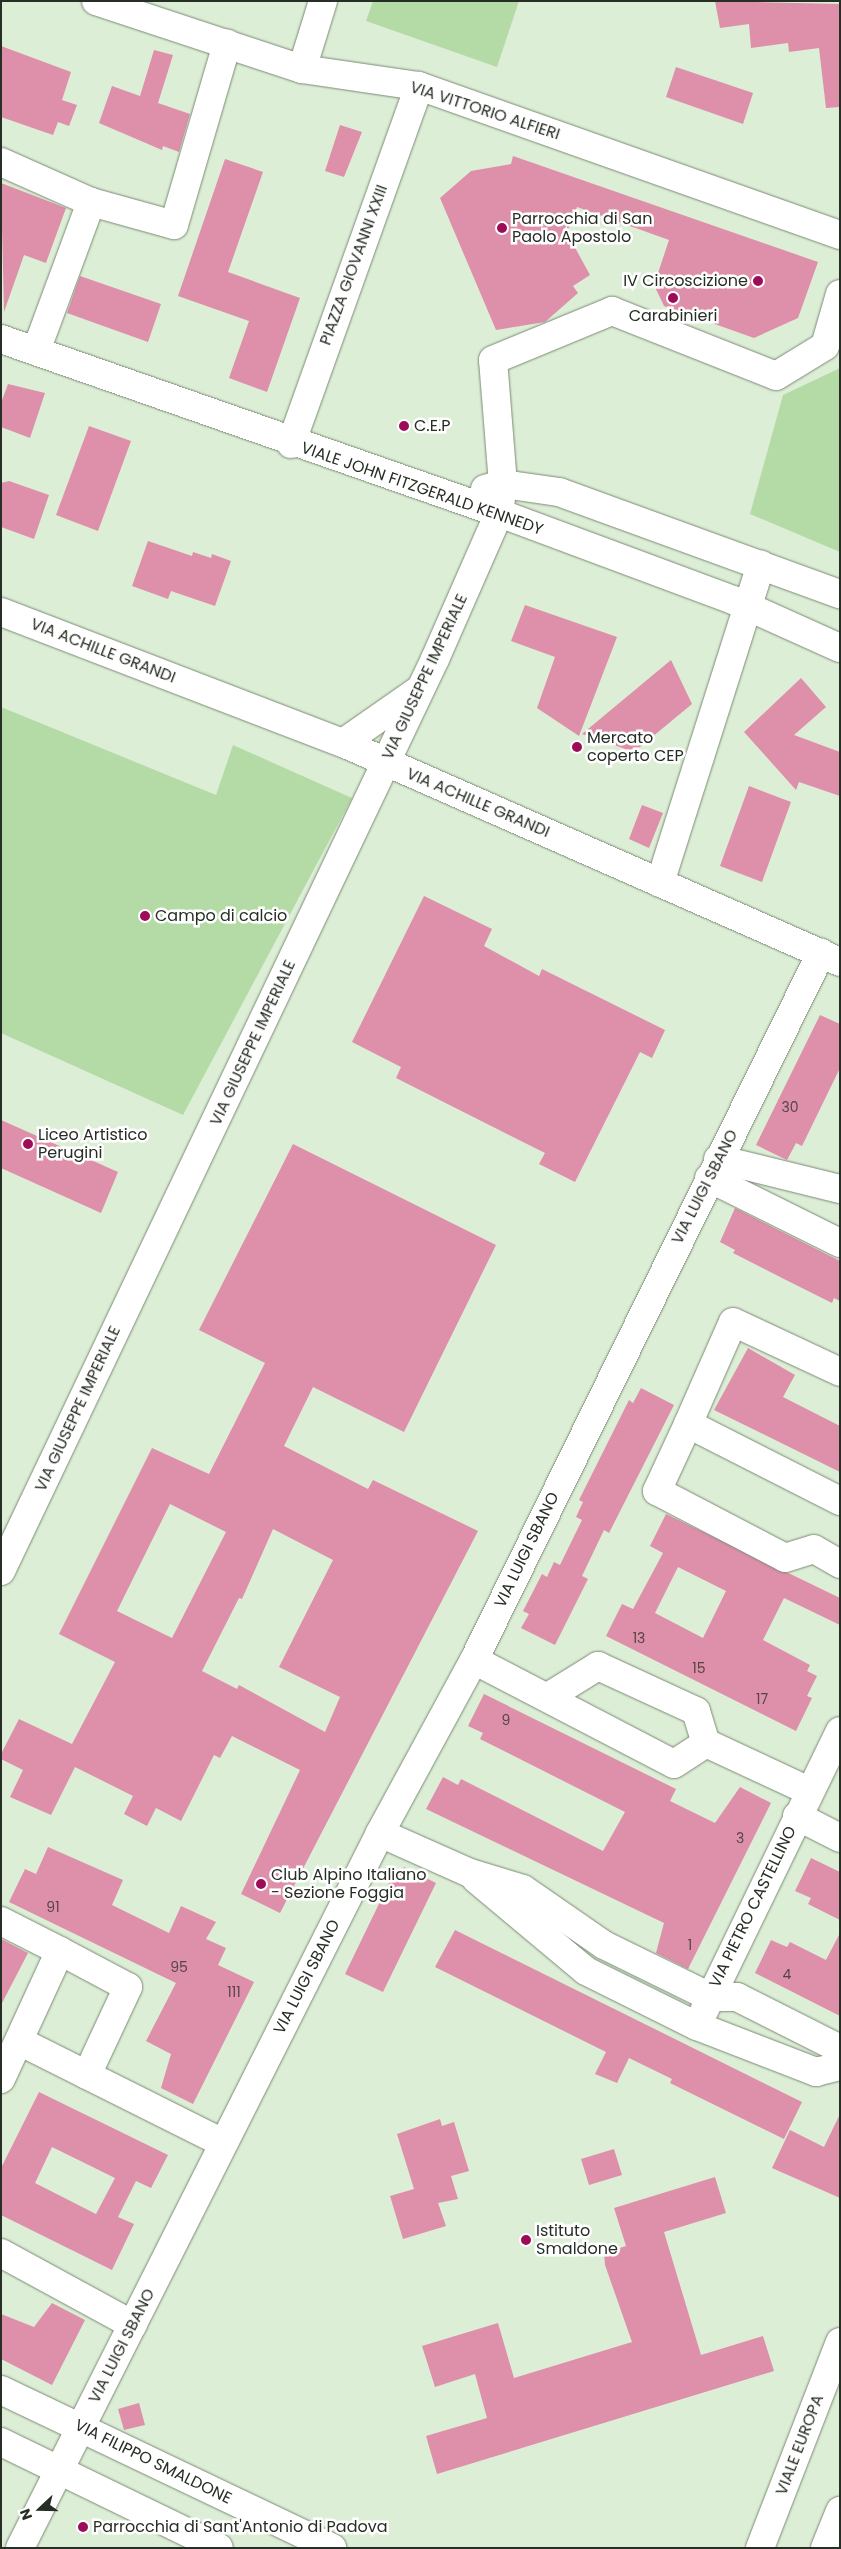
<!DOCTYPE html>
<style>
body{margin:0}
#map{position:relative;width:841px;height:2549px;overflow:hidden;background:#ddeed6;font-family:Poppins,sans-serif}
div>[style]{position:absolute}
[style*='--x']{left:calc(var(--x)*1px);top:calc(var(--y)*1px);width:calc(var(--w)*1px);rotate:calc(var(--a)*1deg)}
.green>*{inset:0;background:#b4dba5}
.building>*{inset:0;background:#de8faa}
.roads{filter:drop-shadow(0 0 1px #7b8a75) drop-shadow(0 0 1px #7b8a75)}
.minor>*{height:28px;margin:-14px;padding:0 14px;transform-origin:14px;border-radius:14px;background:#fff}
.dots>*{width:14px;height:14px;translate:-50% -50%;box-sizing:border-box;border:2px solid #fff;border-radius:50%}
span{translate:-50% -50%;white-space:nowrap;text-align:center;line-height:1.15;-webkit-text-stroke:5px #fff;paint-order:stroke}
.number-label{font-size:14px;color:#554646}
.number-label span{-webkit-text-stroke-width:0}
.street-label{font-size:16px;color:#272e25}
.poi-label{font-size:16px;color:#272e25}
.left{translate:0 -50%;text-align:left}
.right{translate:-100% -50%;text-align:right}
.frame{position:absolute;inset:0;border:2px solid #272e25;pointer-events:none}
.north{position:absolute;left:15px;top:2484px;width:50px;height:50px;-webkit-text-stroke:4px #fff;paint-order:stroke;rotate:249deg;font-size:14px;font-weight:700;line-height:20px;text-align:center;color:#272e25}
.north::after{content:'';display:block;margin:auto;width:18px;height:22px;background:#272e25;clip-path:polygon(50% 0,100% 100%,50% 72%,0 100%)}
</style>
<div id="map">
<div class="green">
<i style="clip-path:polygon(373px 1px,519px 1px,497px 67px,366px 21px)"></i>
<i style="clip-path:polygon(840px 368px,840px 552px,750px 514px,783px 395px)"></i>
<i style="clip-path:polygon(1px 707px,216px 795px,233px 745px,352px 798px,183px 1115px,1px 1033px)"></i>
</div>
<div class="building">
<i style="clip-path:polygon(715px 1px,840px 4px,840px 107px,826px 108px,819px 48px,789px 52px,788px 43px,751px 48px,749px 24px,720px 28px)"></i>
<i style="clip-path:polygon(1px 46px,71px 72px,62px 100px,77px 105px,69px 126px,58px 122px,53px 135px,1px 117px)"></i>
<i style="clip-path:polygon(154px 50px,173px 55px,158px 103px,190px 114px,179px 152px,163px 146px,162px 150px,99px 123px,112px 86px,140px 96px)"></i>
<i style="clip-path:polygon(676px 67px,753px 93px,743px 124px,666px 97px)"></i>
<i style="clip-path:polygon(340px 125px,362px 132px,344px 177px,325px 171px)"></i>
<i style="clip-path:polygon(513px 156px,818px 262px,798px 318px,754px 338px,664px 306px,654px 285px,669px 240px,577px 207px,567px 233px,590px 275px,573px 286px,578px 293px,545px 322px,496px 330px,440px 198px,471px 171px,511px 164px)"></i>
<i style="clip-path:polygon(225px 159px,263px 172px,228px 272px,300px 298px,267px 392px,229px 378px,249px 321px,178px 296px)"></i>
<i style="clip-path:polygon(1px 183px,66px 208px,46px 263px,24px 255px,4px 312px)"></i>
<i style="clip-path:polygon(80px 276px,161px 304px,148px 342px,67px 313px)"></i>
<i style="clip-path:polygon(8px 384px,45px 393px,30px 438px,1px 427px,1px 403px)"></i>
<i style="clip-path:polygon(89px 426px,131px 441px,98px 531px,56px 515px)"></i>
<i style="clip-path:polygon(9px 481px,49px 495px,34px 539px,1px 527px,1px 483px)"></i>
<i style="clip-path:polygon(148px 541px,192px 556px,193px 552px,211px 558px,212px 554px,231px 561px,215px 606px,171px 591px,168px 599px,132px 586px)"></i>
<i style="clip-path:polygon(525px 605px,617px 637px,579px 736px,537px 708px,555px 657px,511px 641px)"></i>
<i style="clip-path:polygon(671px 660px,692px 704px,634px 752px,582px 734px)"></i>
<i style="clip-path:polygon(801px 678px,826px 707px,794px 735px,840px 752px,840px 796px,799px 782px,796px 790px,744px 732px)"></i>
<i style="clip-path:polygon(749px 786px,791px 802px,762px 882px,720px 866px)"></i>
<i style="clip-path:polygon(642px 805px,663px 813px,649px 848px,629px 839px)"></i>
<i style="clip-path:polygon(424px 896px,492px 929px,484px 946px,539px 976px,542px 969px,665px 1030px,652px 1058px,640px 1052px,575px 1182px,539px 1164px,545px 1153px,396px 1078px,401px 1067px,352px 1042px)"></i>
<i style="clip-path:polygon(820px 1015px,840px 1024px,840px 1068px,802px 1146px,796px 1143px,787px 1160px,756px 1145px)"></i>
<i style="clip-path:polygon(1px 1120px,118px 1172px,101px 1213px,1px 1168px)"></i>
<i style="clip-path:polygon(evenodd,293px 1144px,496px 1245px,404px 1432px,313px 1387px,284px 1446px,368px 1489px,373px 1480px,478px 1531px,280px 1913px,241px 1894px,300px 1770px,232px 1736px,220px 1758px,214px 1755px,181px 1821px,156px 1808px,147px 1826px,124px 1814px,133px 1796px,75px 1767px,51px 1815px,10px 1797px,23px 1770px,1px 1759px,1px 1754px,19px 1719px,72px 1744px,115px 1662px,59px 1634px,152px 1448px,209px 1474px,265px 1363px,199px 1330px,293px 1144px,170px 1504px,226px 1532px,172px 1638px,117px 1611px,170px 1504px,293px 1144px,273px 1529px,333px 1560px,279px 1667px,340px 1697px,325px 1732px,239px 1685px,237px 1689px,202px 1671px,239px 1598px,242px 1599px,273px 1529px)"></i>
<i style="clip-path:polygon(735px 1208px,840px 1261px,840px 1301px,834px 1298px,832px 1303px,786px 1280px,733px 1253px,735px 1250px,720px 1242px)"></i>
<i style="clip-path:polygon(748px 1348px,795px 1375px,783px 1397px,840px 1426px,840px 1472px,714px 1410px)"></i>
<i style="clip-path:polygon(641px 1388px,674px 1405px,609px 1533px,604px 1530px,582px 1576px,588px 1579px,555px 1645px,521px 1628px,529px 1614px,523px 1611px,542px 1574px,547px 1577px,554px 1562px,560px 1565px,582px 1520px,576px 1517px,583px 1502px,579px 1500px,629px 1400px,633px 1403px)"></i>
<i style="clip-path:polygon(evenodd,666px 1514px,840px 1598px,840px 1625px,784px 1598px,763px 1640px,810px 1665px,807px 1671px,817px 1676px,807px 1696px,812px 1698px,796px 1731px,606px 1636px,622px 1604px,633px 1609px,663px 1553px,650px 1546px,666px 1514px,678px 1567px,726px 1591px,703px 1638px,655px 1613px,678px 1567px)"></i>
<i style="clip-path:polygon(484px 1694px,676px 1789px,670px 1801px,715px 1823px,740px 1787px,771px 1803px,688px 1969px,656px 1953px,664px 1923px,426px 1809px,443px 1777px,458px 1785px,461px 1779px,603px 1851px,625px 1812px,480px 1739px,483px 1733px,468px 1726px)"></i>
<i style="clip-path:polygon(48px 1847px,123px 1880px,112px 1905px,169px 1933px,181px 1906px,216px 1922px,206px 1939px,226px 1948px,218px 1965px,254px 1982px,193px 2104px,161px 2088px,171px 2054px,146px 2041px,176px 1983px,9px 1902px,25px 1869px,36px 1874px)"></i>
<i style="clip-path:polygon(811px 1858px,840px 1872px,840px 1920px,808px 1904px,811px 1898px,795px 1891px)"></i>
<i style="clip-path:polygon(404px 1867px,436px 1883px,383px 1992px,345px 1974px,391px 1879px,396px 1882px)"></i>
<i style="clip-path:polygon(455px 1930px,802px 2102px,784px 2139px,670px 2083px,672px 2079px,629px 2058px,617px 2083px,595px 2074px,606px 2052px,435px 1967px)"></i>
<i style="clip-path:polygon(840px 1933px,840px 2016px,755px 1973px,771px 1940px,787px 1947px,790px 1942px,826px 1960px)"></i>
<i style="clip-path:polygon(1px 1939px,28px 1953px,1px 2005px)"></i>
<i style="clip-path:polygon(evenodd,39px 2092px,168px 2155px,151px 2188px,136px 2181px,118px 2217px,134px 2224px,112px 2270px,1px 2215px,1px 2168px,39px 2092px,52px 2147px,115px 2178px,96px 2214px,35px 2183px,52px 2147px)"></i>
<i style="clip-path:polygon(840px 2114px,840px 2198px,772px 2168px,790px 2130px,824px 2147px)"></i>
<i style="clip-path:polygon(440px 2119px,442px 2126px,454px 2122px,469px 2171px,451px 2176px,458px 2199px,438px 2203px,446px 2226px,403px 2239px,390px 2196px,414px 2189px,397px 2134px)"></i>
<i style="clip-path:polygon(614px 2149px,622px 2175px,589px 2185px,581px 2159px)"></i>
<i style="clip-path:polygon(715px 2177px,726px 2213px,664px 2232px,701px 2355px,763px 2336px,774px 2371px,437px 2474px,426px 2436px,487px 2418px,475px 2374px,435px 2387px,422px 2346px,498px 2323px,514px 2378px,632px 2342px,605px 2265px,604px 2253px,626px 2246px,614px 2208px)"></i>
<i style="clip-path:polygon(52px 2303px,85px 2320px,52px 2385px,1px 2359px,1px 2314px,34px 2327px)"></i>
<i style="clip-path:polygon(139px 2403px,145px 2425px,124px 2430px,118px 2409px)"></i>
</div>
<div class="roads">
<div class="minor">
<i style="--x:96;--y:1;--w:217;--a:18.3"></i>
<i style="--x:302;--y:69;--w:118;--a:8.3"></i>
<i style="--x:419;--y:86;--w:447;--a:19.5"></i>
<i style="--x:302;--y:69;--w:71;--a:-72.8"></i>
<i style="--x:1;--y:162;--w:98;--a:24"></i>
<i style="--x:1;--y:339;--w:528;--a:19.26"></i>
<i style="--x:499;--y:513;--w:250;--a:20.4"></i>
<i style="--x:733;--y:600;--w:117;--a:24.2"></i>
<i style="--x:36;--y:351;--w:159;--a:-69.7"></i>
<i style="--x:91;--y:202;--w:86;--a:15.5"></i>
<i style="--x:174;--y:225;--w:189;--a:-73.7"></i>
<i style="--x:291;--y:444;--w:380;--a:-70.3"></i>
<i style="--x:485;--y:489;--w:19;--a:-16"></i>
<i style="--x:503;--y:484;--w:57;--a:8.1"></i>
<i style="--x:559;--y:492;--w:299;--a:20"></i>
<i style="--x:1;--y:612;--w:366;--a:21"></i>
<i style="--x:343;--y:743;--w:543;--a:23.78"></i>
<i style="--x:343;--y:743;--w:93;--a:-34.9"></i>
<i style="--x:660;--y:883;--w:334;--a:-72.4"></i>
<i style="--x:718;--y:1159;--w:126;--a:13.8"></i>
<i style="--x:709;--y:1178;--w:146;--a:26.4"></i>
<i style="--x:688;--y:1424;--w:111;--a:-66.2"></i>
<i style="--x:733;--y:1322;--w:118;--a:25"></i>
<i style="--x:840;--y:1501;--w:170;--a:-153.1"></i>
<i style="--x:688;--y:1424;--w:74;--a:114.8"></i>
<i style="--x:657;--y:1491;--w:144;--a:27.6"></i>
<i style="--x:785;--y:1558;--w:30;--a:-17"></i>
<i style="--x:814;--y:1549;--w:30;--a:30"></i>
<i style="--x:1;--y:1571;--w:1010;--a:-64.55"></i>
<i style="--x:435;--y:659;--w:159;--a:-66.3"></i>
<i style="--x:499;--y:513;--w:29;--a:-82"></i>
<i style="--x:503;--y:484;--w:124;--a:-94.6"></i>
<i style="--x:493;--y:360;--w:129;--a:-22.4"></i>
<i style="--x:612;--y:311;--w:176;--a:21.6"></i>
<i style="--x:776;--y:376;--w:57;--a:-31.5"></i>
<i style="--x:825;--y:346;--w:54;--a:-73.9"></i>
<i style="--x:474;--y:1660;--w:225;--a:27.5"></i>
<i style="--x:674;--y:1764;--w:38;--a:-33"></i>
<i style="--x:548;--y:1697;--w:59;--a:-31.8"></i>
<i style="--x:598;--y:1666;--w:108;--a:24.7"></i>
<i style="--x:696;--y:1711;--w:34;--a:73"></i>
<i style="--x:706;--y:1743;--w:114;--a:25"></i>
<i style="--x:797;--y:1816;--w:48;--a:27.1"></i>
<i style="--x:380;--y:1833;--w:98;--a:24"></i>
<i style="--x:470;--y:1873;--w:55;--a:16.8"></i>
<i style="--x:523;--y:1889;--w:98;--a:34.7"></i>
<i style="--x:604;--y:1945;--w:118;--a:26.1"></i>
<i style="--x:710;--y:1997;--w:27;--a:0"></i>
<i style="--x:737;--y:1997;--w:115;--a:26.8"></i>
<i style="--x:476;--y:1879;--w:143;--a:39.9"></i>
<i style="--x:586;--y:1971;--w:124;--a:26.4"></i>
<i style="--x:697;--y:2026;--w:128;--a:21.1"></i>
<i style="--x:816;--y:2072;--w:25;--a:-14"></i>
<i style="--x:1;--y:1921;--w:66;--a:27"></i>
<i style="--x:704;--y:2011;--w:311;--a:-64.1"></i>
<i style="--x:87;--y:2075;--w:152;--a:26.6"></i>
<i style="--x:1;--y:2079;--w:141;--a:-65.3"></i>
<i style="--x:60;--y:1951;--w:77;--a:27.9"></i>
<i style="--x:128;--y:1987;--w:97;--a:115"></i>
<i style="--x:87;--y:2075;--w:76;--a:-153.4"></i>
<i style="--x:1;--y:2253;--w:150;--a:28.6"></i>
<i style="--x:1;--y:2390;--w:367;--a:25.5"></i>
<i style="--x:1;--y:2442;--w:242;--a:25.9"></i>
<i style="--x:20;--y:2548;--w:801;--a:-63.27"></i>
<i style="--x:380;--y:1833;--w:197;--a:-61.5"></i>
<i style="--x:474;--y:1660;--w:788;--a:-63.86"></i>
<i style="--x:760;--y:2548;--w:221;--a:-68.8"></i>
<i style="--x:825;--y:2548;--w:40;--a:-68"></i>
</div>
</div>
<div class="dots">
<i style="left:502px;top:228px;background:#9d0c58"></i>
<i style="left:758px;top:281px;background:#9d0c58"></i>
<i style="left:673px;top:298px;background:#9d0c58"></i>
<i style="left:404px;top:426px;background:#9d0c58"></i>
<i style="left:577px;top:747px;background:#9d0c58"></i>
<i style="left:145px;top:916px;background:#9d0c58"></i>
<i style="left:28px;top:1144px;background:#9d0c58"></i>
<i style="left:261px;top:1884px;background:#9d0c58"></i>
<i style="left:526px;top:2240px;background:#9d0c58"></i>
<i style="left:83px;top:2527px;background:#9d0c58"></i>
</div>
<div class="number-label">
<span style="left:790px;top:1107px">30</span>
<span style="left:639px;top:1638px">13</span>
<span style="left:699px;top:1668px">15</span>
<span style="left:762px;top:1699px">17</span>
<span style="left:506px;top:1720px">9</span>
<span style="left:740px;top:1838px">3</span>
<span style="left:53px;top:1907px">91</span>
<span style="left:690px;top:1945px">1</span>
<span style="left:179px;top:1967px">95</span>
<span style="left:787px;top:1974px">4</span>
<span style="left:234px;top:1992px">111</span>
</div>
<div class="street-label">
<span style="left:485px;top:111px;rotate:18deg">VIA VITTORIO ALFIERI</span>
<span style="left:354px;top:265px;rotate:-70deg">PIAZZA GIOVANNI XXIII</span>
<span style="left:422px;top:489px;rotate:19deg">VIALE JOHN FITZGERALD KENNEDY</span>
<span style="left:103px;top:651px;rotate:21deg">VIA ACHILLE GRANDI</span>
<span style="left:425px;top:677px;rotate:-65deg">VIA GIUSEPPE IMPERIALE</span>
<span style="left:478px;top:803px;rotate:23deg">VIA ACHILLE GRANDI</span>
<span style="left:253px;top:1043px;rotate:-65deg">VIA GIUSEPPE IMPERIALE</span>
<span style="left:705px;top:1187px;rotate:-63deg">VIA LUIGI SBANO</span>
<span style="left:78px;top:1409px;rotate:-65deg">VIA GIUSEPPE IMPERIALE</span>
<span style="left:527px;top:1550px;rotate:-64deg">VIA LUIGI SBANO</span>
<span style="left:753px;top:1907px;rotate:-64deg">VIA PIETRO CASTELLINO</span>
<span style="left:307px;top:1977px;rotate:-63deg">VIA LUIGI SBANO</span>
<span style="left:122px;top:2346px;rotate:-63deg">VIA LUIGI SBANO</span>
<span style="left:800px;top:2445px;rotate:-69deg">VIALE EUROPA</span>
<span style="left:153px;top:2462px;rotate:26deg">VIA FILIPPO SMALDONE</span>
</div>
<div class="poi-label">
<span class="left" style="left:512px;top:228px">Parrocchia di San<br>Paolo Apostolo</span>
<span class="right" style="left:748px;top:281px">IV Circoscizione</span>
<span style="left:673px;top:316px">Carabinieri</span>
<span class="left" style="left:414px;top:426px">C.E.P</span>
<span class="left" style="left:587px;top:747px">Mercato<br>coperto CEP</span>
<span class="left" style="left:155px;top:916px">Campo di calcio</span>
<span class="left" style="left:38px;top:1144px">Liceo Artistico<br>Perugini</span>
<span class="left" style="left:271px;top:1884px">Club Alpino Italiano<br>- Sezione Foggia</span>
<span class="left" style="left:536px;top:2240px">Istituto<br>Smaldone</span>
<span class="left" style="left:93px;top:2527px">Parrocchia di Sant'Antonio di Padova</span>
</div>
<div class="frame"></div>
<div class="north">N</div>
</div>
